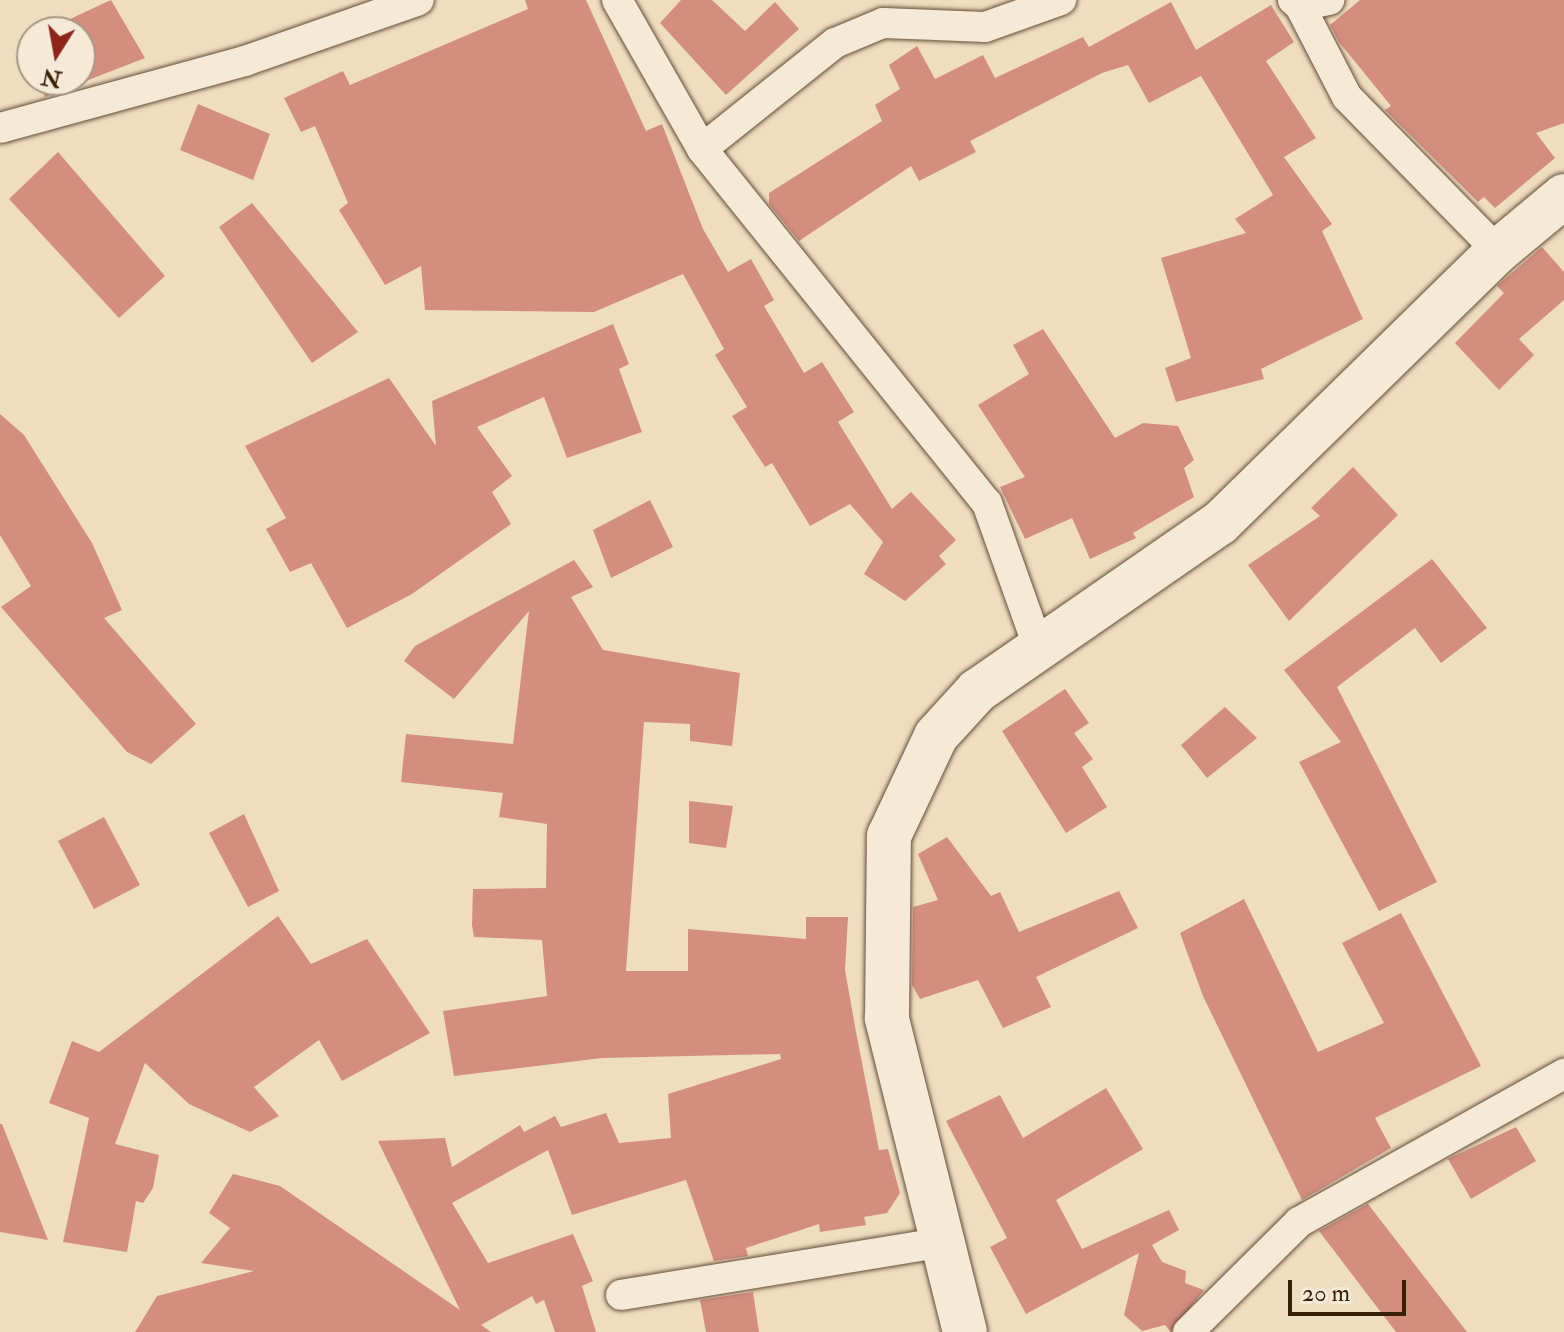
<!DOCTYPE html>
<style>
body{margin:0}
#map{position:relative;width:1564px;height:1332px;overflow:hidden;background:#efddc1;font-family:"IM FELL Double Pica",serif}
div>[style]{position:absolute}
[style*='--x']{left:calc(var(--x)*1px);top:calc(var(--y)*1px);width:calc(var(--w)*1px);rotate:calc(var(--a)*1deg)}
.building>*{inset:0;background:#d38e7f}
.roads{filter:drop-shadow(0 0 2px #664e36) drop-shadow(0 0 2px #664e36)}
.street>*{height:30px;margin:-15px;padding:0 15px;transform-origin:15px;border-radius:15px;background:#f5e9d7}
.secondary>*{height:44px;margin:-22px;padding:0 22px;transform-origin:22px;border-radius:22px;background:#f5e9d7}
span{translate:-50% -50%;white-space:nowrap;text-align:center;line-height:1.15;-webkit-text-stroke:7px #f5e9d7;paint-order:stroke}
.north{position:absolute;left:16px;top:16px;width:80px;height:80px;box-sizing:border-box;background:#f5e9d7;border:2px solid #a99884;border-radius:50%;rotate:191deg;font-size:22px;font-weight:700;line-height:32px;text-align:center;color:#381f08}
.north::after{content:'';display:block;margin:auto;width:28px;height:36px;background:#8f2418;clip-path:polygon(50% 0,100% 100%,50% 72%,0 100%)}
.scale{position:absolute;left:1288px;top:1280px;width:118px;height:36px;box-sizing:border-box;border:4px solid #381f08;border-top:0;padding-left:10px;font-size:24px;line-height:28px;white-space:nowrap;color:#381f08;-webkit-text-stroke:6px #f5e9d7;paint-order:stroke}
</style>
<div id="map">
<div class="building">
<i style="clip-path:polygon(111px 0,145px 58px,45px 97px,37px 80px,80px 80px,80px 32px,42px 32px)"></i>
<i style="clip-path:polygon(525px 0,586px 0,646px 131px,662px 124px,703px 229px,728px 272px,751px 259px,774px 300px,764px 306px,804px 373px,822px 362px,854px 412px,838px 422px,892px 509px,911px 492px,956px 540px,939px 556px,946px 564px,905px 601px,864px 574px,883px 542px,850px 504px,810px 526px,772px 463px,765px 467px,732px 416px,747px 407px,715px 355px,724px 349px,683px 274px,594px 312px,425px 310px,421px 266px,385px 285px,339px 210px,348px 203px,315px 126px,301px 132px,284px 98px,343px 71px,350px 85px,528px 9px)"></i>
<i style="clip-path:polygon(681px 0,712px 0,745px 31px,775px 2px,799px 29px,726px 95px,660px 23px)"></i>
<i style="clip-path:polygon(1360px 0,1564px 0,1564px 123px,1536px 133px,1555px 158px,1495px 208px,1484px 197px,1478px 202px,1385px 110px,1391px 106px,1339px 42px,1330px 25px)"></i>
<i style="clip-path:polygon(1171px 2px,1196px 50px,1271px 5px,1294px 42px,1266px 61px,1316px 138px,1284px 157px,1332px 224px,1322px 231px,1363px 319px,1261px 369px,1264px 379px,1176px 402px,1165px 368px,1191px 358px,1161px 258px,1246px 233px,1235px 219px,1273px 195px,1201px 76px,1149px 103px,1128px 65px,1102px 73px,970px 141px,976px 152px,919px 181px,911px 166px,799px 241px,769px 204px,769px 193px,882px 121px,875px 105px,900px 89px,889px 65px,917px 46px,935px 79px,983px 55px,995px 78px,1083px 37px,1089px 47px)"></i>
<i style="clip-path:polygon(198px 104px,270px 134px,253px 180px,180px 150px)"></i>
<i style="clip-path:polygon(58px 152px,165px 276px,119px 318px,9px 199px)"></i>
<i style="clip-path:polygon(252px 203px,358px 332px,312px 363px,219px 227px)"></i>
<i style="clip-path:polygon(1542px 247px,1564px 272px,1564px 300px,1519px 339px,1534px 355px,1499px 390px,1455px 343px,1504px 293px,1497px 286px)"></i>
<i style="clip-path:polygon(613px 324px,629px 364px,619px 369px,642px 432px,567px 458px,544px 397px,477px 427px,512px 476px,492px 492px,511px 524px,412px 594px,347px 628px,311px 563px,290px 572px,266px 529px,286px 518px,245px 446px,389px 378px,436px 446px,432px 401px)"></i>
<i style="clip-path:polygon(1043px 329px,1115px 438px,1143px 423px,1178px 426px,1194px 460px,1184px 468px,1194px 497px,1133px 533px,1136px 538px,1090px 559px,1072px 518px,1025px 539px,1000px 487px,1025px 477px,978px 405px,1029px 374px,1013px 345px)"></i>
<i style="clip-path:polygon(0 414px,24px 435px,92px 543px,122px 610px,104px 618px,196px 724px,151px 764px,127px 752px,1px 607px,31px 586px,0 535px)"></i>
<i style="clip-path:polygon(1353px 467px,1398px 515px,1289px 621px,1248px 565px,1320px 516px,1311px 508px)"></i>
<i style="clip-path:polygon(650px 500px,673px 547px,611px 578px,593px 530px)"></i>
<i style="clip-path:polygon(1432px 559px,1487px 628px,1441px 663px,1415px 628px,1337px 687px,1437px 882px,1379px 911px,1299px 762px,1341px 742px,1284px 670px)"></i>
<i style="clip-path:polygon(574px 560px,593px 587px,571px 597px,603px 650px,740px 673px,732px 746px,690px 741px,690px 724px,644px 722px,626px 971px,688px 971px,688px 929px,806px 939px,806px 917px,848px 917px,845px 970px,856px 1032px,879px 1150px,888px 1149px,900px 1193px,887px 1213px,864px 1217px,866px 1225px,820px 1232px,819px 1224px,746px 1248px,748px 1256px,714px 1261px,686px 1180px,572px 1215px,548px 1150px,452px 1203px,488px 1263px,573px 1234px,593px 1281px,582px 1286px,596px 1332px,555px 1332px,544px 1300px,536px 1304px,532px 1296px,481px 1325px,491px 1332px,135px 1332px,157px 1296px,254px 1271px,201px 1263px,230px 1228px,209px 1213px,233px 1174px,280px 1186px,460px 1310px,378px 1141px,445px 1138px,452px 1167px,520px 1125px,524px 1132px,555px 1116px,561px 1127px,606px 1113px,619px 1143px,671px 1138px,668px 1094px,781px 1059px,780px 1054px,602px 1058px,454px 1076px,443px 1011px,547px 996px,542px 940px,474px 937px,472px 925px,473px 889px,546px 888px,547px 824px,499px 817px,503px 793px,401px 782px,406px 734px,513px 744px,529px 611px,454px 699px,404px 661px,415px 646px)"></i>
<i style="clip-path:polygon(1065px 689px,1089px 723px,1074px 733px,1093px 759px,1082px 767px,1107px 807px,1066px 833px,1002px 731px)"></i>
<i style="clip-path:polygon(1225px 707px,1257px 738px,1207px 778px,1181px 745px)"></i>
<i style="clip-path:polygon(689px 801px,733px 806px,726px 848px,689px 843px)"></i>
<i style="clip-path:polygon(244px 814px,279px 891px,248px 907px,209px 833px)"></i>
<i style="clip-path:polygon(104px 817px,140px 885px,94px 909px,58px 841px)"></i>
<i style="clip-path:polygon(947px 837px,991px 896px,1000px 892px,1019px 932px,1119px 891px,1138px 928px,1036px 977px,1051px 1007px,1003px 1028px,978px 980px,920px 999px,912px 985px,913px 907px,938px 900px,918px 854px)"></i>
<i style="clip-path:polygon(1244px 899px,1318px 1052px,1384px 1023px,1342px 943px,1401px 913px,1481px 1066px,1375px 1118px,1391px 1148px,1302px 1200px,1203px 996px,1180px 933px)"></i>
<i style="clip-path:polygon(278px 916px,311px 964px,367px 939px,430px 1033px,342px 1081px,319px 1040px,254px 1087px,279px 1116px,250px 1132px,189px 1104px,145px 1063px,115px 1144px,159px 1155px,153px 1188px,143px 1203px,136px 1201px,127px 1252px,63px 1242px,89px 1118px,49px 1103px,72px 1041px,99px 1052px)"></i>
<i style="clip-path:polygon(1106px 1088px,1143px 1149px,1056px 1200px,1082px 1249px,1169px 1210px,1179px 1230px,1152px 1245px,1162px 1262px,1186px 1271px,1185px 1283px,1204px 1290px,1171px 1332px,1165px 1325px,1142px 1331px,1124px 1315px,1139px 1253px,1026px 1314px,990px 1247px,1007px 1238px,946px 1121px,1000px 1095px,1023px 1138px)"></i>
<i style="clip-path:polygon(0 1124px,2px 1124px,48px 1240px,0 1232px)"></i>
<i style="clip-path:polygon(1516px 1127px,1536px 1161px,1471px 1199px,1448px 1159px)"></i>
<i style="clip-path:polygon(1368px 1204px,1467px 1332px,1396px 1332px,1319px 1231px)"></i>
<i style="clip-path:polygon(753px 1292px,759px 1332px,706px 1332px,700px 1300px)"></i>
</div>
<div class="roads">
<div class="street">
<i style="--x:617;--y:0;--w:172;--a:60.3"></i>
<i style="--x:702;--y:149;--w:454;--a:51.2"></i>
<i style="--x:987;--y:503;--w:152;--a:70.4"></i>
<i style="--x:1293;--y:0;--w:9;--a:41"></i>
<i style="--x:1300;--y:6;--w:30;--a:-12"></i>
<i style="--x:1300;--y:6;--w:102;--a:62.7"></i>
<i style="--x:1347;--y:97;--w:216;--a:45.6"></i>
<i style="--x:0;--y:128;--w:254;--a:-15.3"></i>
<i style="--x:245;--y:61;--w:184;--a:-19.3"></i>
<i style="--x:702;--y:149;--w:170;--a:-38.6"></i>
<i style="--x:835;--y:43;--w:52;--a:-22.6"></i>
<i style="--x:883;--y:23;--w:102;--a:2.2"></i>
<i style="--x:985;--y:27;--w:81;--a:-19.6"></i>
<i style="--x:621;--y:1295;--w:327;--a:-9.3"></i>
<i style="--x:1188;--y:1332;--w:156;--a:-44.7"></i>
<i style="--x:1299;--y:1222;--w:304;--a:-29.2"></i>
</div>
<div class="secondary">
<i style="--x:965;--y:1332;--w:324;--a:-104"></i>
<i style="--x:887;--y:1018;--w:182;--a:-89.4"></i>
<i style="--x:889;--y:836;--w:110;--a:-64.8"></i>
<i style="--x:936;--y:736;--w:61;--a:-47.7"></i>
<i style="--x:977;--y:691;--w:295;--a:-34.7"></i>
<i style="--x:1220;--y:523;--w:389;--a:-44.4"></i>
<i style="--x:1498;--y:251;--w:86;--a:-39.8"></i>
</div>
</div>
<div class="north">N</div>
<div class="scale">20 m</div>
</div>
